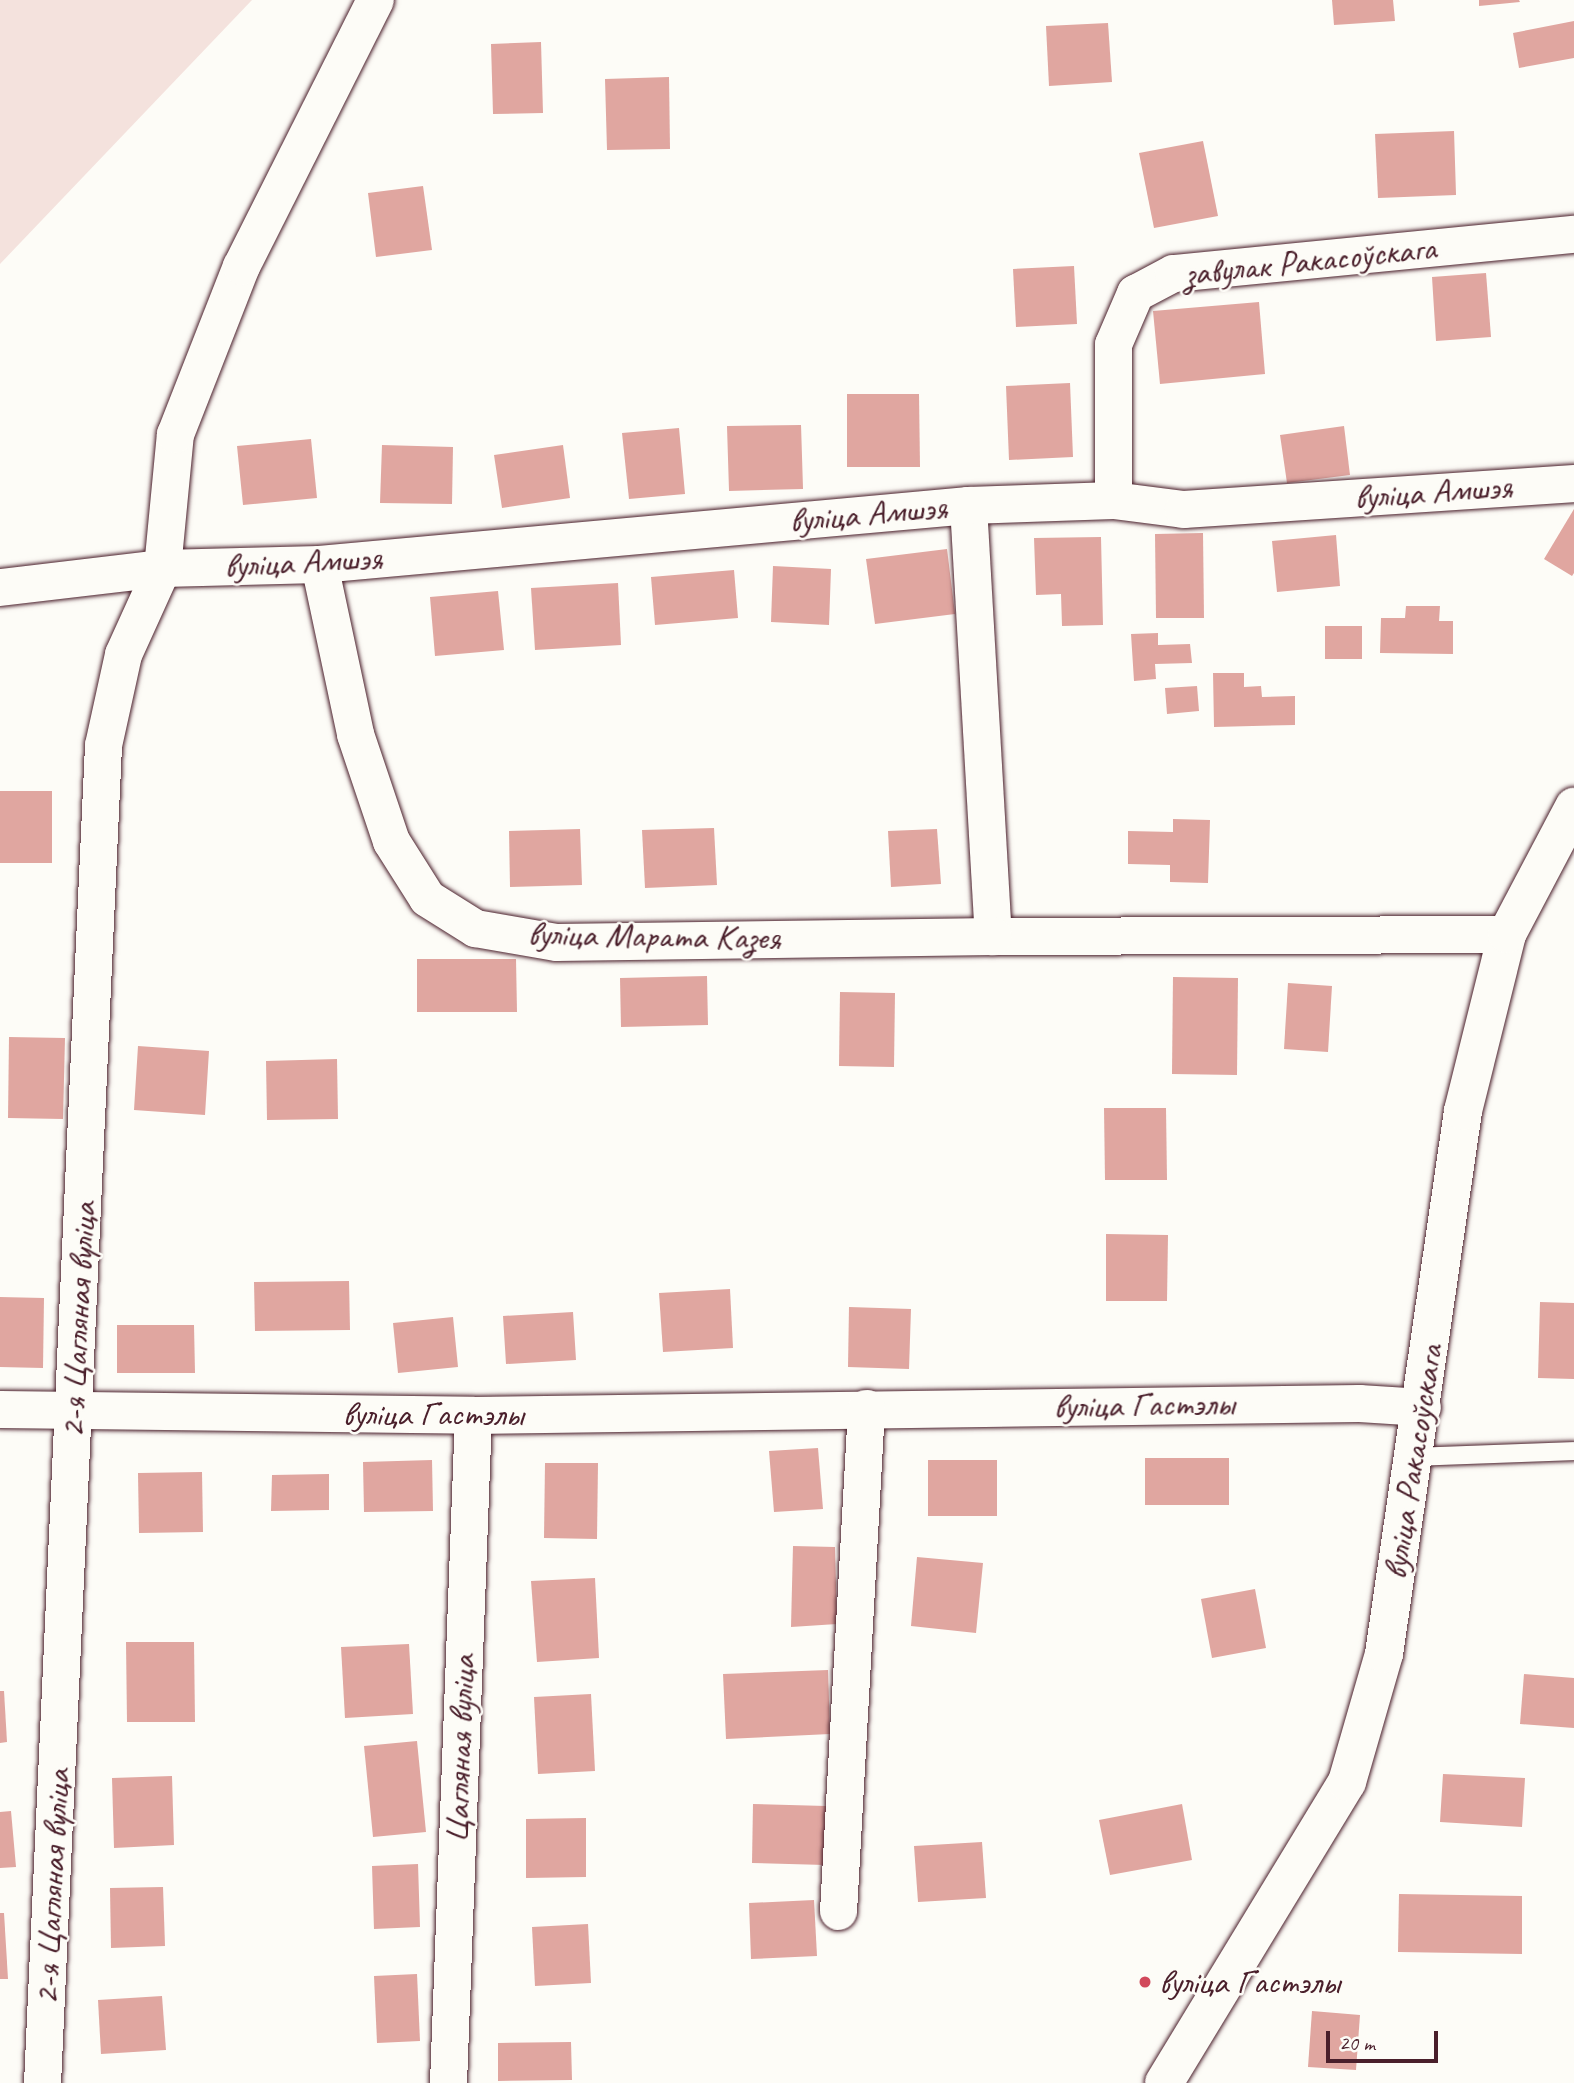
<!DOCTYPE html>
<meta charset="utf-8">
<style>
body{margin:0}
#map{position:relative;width:1574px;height:2083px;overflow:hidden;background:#fdfcf7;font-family:Caveat,sans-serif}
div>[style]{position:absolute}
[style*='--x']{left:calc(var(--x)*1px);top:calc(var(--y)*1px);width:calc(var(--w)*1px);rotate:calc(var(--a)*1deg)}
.built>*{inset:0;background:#f4e2dd}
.building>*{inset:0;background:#e0a6a0}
.roads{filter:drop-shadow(0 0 2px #4a1f2b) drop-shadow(0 0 2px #4a1f2b)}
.lane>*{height:18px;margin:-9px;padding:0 9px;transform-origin:9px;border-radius:9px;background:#fdfcf7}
.street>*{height:37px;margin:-18.5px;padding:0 18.5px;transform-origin:18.5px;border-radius:18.5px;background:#fdfcf7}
.secondary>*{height:38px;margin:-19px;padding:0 19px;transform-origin:19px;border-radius:19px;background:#fdfcf7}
.dots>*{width:19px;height:19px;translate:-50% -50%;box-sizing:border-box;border:4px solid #fdfcf7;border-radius:50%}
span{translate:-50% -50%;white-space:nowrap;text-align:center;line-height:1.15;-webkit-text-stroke:5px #fdfcf7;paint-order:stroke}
.street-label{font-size:35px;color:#4a1f2b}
.poi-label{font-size:35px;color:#4a1f2b}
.left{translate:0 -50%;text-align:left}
.scale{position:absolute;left:1326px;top:2031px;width:112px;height:32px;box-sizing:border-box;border:4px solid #4a1f2b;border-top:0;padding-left:9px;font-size:21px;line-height:24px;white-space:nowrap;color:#4a1f2b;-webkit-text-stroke:5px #fdfcf7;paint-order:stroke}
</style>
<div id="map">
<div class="built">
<i style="clip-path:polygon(0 0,252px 0,0 264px)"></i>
</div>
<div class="building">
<i style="clip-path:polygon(1332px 0,1393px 0,1395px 21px,1334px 25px)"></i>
<i style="clip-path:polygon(1479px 0,1519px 0,1520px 2px,1479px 6px)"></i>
<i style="clip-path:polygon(1574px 21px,1574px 58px,1519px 68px,1513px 33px)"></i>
<i style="clip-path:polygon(1108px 23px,1112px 82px,1049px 86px,1046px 26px)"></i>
<i style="clip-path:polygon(541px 42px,543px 113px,493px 114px,491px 44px)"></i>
<i style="clip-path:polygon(669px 77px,670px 149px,607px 150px,605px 79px)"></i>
<i style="clip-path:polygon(1454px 131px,1456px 195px,1378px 198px,1375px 134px)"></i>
<i style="clip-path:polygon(1203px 141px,1218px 216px,1154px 228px,1139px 153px)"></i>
<i style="clip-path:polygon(423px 186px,432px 250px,376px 257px,368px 193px)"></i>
<i style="clip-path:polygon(1074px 266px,1077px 324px,1016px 327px,1013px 269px)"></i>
<i style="clip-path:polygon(1486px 273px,1491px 337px,1436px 341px,1432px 277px)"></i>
<i style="clip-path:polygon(1259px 302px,1265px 374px,1160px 384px,1153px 311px)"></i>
<i style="clip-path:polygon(1070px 383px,1073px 457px,1009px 460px,1006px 386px)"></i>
<i style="clip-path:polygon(847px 394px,919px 394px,920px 467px,847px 467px)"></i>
<i style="clip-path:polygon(801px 425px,803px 489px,729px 491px,727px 426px)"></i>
<i style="clip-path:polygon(1344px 426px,1350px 475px,1287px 483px,1280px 435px)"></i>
<i style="clip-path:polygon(679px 428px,685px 494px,629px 499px,622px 433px)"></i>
<i style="clip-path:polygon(311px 439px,317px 498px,243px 505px,237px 446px)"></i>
<i style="clip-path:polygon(382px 445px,453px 447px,452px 504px,380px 503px)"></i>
<i style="clip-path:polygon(563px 445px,570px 498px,502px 508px,494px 455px)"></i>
<i style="clip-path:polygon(1574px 509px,1574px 573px,1572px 576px,1544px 559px)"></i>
<i style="clip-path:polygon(1203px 533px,1204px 618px,1156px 618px,1155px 534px)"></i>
<i style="clip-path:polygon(1336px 535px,1340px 586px,1277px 592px,1272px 541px)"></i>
<i style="clip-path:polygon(1101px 537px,1103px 625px,1062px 626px,1061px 594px,1036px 595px,1034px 538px)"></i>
<i style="clip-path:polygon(947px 549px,955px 614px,875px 624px,866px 559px)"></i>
<i style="clip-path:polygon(773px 566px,831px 569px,829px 625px,771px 622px)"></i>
<i style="clip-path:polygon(734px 570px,738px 618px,655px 625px,651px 577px)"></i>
<i style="clip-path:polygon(618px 583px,621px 645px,535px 650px,531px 588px)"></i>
<i style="clip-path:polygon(498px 591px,504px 650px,435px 656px,430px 597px)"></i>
<i style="clip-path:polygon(1406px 606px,1440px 606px,1439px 621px,1453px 621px,1453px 654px,1380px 653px,1381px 618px,1405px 618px)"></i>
<i style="clip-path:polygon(1325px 626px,1362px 626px,1362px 659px,1325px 659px)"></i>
<i style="clip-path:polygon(1158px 633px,1158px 645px,1190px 644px,1192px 663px,1155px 664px,1156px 679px,1134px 681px,1131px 634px)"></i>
<i style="clip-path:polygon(1213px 673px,1244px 673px,1244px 687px,1261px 686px,1262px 697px,1295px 696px,1295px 725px,1214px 727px)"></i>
<i style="clip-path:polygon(1197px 686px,1199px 711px,1167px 714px,1165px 688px)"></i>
<i style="clip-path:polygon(0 791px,52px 791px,52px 863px,0 863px)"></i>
<i style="clip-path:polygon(1173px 819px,1210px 820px,1208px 883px,1170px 882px,1170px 865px,1128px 864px,1128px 831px,1173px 832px)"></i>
<i style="clip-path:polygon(714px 828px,717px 885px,645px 888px,642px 830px)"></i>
<i style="clip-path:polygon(580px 829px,582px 885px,510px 887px,509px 831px)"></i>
<i style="clip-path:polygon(937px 829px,941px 884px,891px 887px,888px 831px)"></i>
<i style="clip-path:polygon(417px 959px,516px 959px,517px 1012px,417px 1012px)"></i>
<i style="clip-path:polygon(707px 976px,708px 1025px,621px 1027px,620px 978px)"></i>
<i style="clip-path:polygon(1173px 977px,1238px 978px,1237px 1075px,1172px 1074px)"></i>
<i style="clip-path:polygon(1288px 983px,1332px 986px,1328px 1052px,1284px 1049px)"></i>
<i style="clip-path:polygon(840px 992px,895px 993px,894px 1067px,839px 1066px)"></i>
<i style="clip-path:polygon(9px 1037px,65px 1038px,63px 1119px,8px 1118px)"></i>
<i style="clip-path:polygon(138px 1046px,209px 1051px,205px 1115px,134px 1110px)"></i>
<i style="clip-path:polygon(337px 1059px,338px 1119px,267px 1120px,266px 1061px)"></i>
<i style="clip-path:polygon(1104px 1108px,1166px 1108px,1167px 1180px,1105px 1180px)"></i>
<i style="clip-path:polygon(1106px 1234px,1168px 1235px,1167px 1301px,1106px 1301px)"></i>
<i style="clip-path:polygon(349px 1281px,350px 1330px,255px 1331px,254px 1282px)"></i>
<i style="clip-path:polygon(730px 1289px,733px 1348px,663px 1352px,659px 1293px)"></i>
<i style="clip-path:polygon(0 1297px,44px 1298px,43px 1368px,0 1367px)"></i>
<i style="clip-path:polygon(1540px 1302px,1574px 1303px,1574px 1379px,1538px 1378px)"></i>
<i style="clip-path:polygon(849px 1307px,911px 1309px,909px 1369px,848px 1367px)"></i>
<i style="clip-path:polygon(573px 1312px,576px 1360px,506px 1364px,503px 1316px)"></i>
<i style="clip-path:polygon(453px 1317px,458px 1367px,398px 1373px,393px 1323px)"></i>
<i style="clip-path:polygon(117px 1325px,194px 1325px,195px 1373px,117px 1373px)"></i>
<i style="clip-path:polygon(818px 1448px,823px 1509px,774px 1512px,769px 1451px)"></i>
<i style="clip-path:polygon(1145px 1458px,1229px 1458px,1229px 1505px,1145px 1505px)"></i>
<i style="clip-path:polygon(432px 1460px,433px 1511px,364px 1512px,363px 1462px)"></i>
<i style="clip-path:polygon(928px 1460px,997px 1460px,997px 1516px,928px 1516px)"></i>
<i style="clip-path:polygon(545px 1463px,598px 1463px,597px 1539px,544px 1538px)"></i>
<i style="clip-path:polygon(202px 1472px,203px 1532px,139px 1533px,138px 1473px)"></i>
<i style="clip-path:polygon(329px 1474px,329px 1510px,271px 1511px,272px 1475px)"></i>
<i style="clip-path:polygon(793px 1546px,835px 1547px,837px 1624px,791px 1627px)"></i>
<i style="clip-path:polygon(917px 1557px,983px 1563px,976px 1633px,911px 1626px)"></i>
<i style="clip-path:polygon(595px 1578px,599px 1658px,537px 1662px,531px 1581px)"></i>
<i style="clip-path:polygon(1255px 1589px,1266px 1648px,1212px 1658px,1201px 1599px)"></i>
<i style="clip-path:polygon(126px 1642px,194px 1642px,195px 1722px,127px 1722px)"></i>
<i style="clip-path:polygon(409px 1644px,413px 1714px,345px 1718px,341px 1647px)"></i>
<i style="clip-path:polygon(828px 1670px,830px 1734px,726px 1739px,723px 1674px)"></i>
<i style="clip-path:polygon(1524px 1674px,1574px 1678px,1574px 1728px,1520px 1724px)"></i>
<i style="clip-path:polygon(0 1691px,4px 1691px,7px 1742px,0 1743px)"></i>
<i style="clip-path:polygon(591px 1694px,595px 1771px,538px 1774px,534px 1697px)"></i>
<i style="clip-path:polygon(417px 1741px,426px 1832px,373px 1837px,364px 1746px)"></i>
<i style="clip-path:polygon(1443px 1774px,1525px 1778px,1522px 1827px,1440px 1822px)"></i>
<i style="clip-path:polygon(172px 1776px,174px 1845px,114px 1848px,112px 1778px)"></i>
<i style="clip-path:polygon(753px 1804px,826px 1806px,825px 1865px,752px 1863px)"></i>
<i style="clip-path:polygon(1182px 1804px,1192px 1860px,1110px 1875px,1099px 1820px)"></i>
<i style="clip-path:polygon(11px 1811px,16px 1867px,0 1868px,0 1812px)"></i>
<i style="clip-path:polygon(586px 1818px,586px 1877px,526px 1878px,526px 1819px)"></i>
<i style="clip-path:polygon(982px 1842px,986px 1898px,918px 1902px,914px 1846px)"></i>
<i style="clip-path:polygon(418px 1864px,420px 1927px,374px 1929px,372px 1866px)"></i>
<i style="clip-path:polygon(163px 1887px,165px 1946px,111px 1948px,110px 1888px)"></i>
<i style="clip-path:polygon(1399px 1894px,1522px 1896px,1522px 1954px,1398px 1952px)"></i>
<i style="clip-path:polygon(814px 1900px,817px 1956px,751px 1959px,749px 1903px)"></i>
<i style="clip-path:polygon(0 1913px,4px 1913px,8px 1979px,0 1979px)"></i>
<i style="clip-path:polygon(588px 1924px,591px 1983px,535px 1986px,532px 1927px)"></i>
<i style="clip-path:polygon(417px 1974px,420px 2041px,377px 2043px,374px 1976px)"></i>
<i style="clip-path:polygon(162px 1996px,166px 2050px,101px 2054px,98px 2000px)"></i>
<i style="clip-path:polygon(1312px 2011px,1360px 2015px,1356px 2070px,1308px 2067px)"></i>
<i style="clip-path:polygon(571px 2042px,572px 2080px,498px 2081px,498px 2043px)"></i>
</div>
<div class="roads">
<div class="lane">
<i style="--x:1414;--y:1457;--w:160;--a:-2.1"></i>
</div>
<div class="street">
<i style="--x:1113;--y:500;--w:156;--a:-90"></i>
<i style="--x:1113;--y:344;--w:56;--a:-66.7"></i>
<i style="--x:1135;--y:293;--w:43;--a:-27.8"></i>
<i style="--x:1173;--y:273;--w:403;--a:-5.6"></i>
<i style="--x:968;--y:505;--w:432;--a:86.7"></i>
<i style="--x:993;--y:936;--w:514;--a:-0.22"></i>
<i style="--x:319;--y:564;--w:174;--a:78"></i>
<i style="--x:355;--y:734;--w:113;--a:71.4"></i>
<i style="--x:391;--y:841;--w:67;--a:57.7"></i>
<i style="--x:427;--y:898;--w:57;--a:32"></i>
<i style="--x:475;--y:928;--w:82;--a:9.8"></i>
<i style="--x:556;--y:942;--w:437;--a:-0.8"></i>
<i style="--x:0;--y:587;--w:163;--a:-6.7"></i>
<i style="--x:162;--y:568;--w:157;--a:-1.5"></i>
<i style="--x:319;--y:564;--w:652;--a:-5.19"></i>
<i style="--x:968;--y:505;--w:145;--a:-2"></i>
<i style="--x:1113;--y:500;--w:71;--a:7.3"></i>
<i style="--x:1183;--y:509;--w:392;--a:-3.8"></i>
<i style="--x:0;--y:1409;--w:473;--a:0.7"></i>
<i style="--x:473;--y:1415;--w:886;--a:-0.78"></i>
<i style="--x:1359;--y:1403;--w:63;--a:3.6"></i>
<i style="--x:838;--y:1911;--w:504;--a:-86.81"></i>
<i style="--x:42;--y:2083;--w:1339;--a:-87.39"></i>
<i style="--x:103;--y:745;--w:93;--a:-77.6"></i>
<i style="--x:123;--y:654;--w:94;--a:-65.6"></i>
<i style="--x:162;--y:568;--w:135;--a:-84.5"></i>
<i style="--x:175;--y:434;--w:180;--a:-68.6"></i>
<i style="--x:241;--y:266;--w:298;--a:-63.3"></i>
<i style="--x:448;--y:2083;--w:668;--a:-87.86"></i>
</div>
<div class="secondary">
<i style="--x:1164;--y:2083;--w:352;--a:-58.7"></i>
<i style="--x:1347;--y:1782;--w:133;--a:-73.9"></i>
<i style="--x:1384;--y:1654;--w:549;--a:-81.72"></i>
<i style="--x:1463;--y:1111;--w:182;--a:-76"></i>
<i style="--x:1507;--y:934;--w:144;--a:-62.2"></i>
</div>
</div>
<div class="dots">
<i style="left:1145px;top:1982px;background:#d1495b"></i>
</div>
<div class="street-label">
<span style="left:1310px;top:261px;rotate:-6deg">завулак Ракасоўскага</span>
<span style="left:1433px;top:492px;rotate:-4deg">вуліца Амшэя</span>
<span style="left:868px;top:514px;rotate:-5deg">вуліца Амшэя</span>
<span style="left:303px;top:562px;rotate:-3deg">вуліца Амшэя</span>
<span style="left:654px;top:936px;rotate:1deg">вуліца Марата Казея</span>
<span style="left:78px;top:1320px;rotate:-87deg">2-я Цагляная вуліца</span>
<span style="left:1144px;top:1405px;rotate:-1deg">вуліца Гастэлы</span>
<span style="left:433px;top:1414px">вуліца Гастэлы</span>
<span style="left:1413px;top:1462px;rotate:-81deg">вуліца Ракасоўскага</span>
<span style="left:460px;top:1749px;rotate:-88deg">Цагляная вуліца</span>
<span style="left:52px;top:1887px;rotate:-87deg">2-я Цагляная вуліца</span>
</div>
<div class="poi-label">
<span class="left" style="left:1159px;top:1982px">вуліца Гастэлы</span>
</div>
<div class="scale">20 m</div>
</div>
